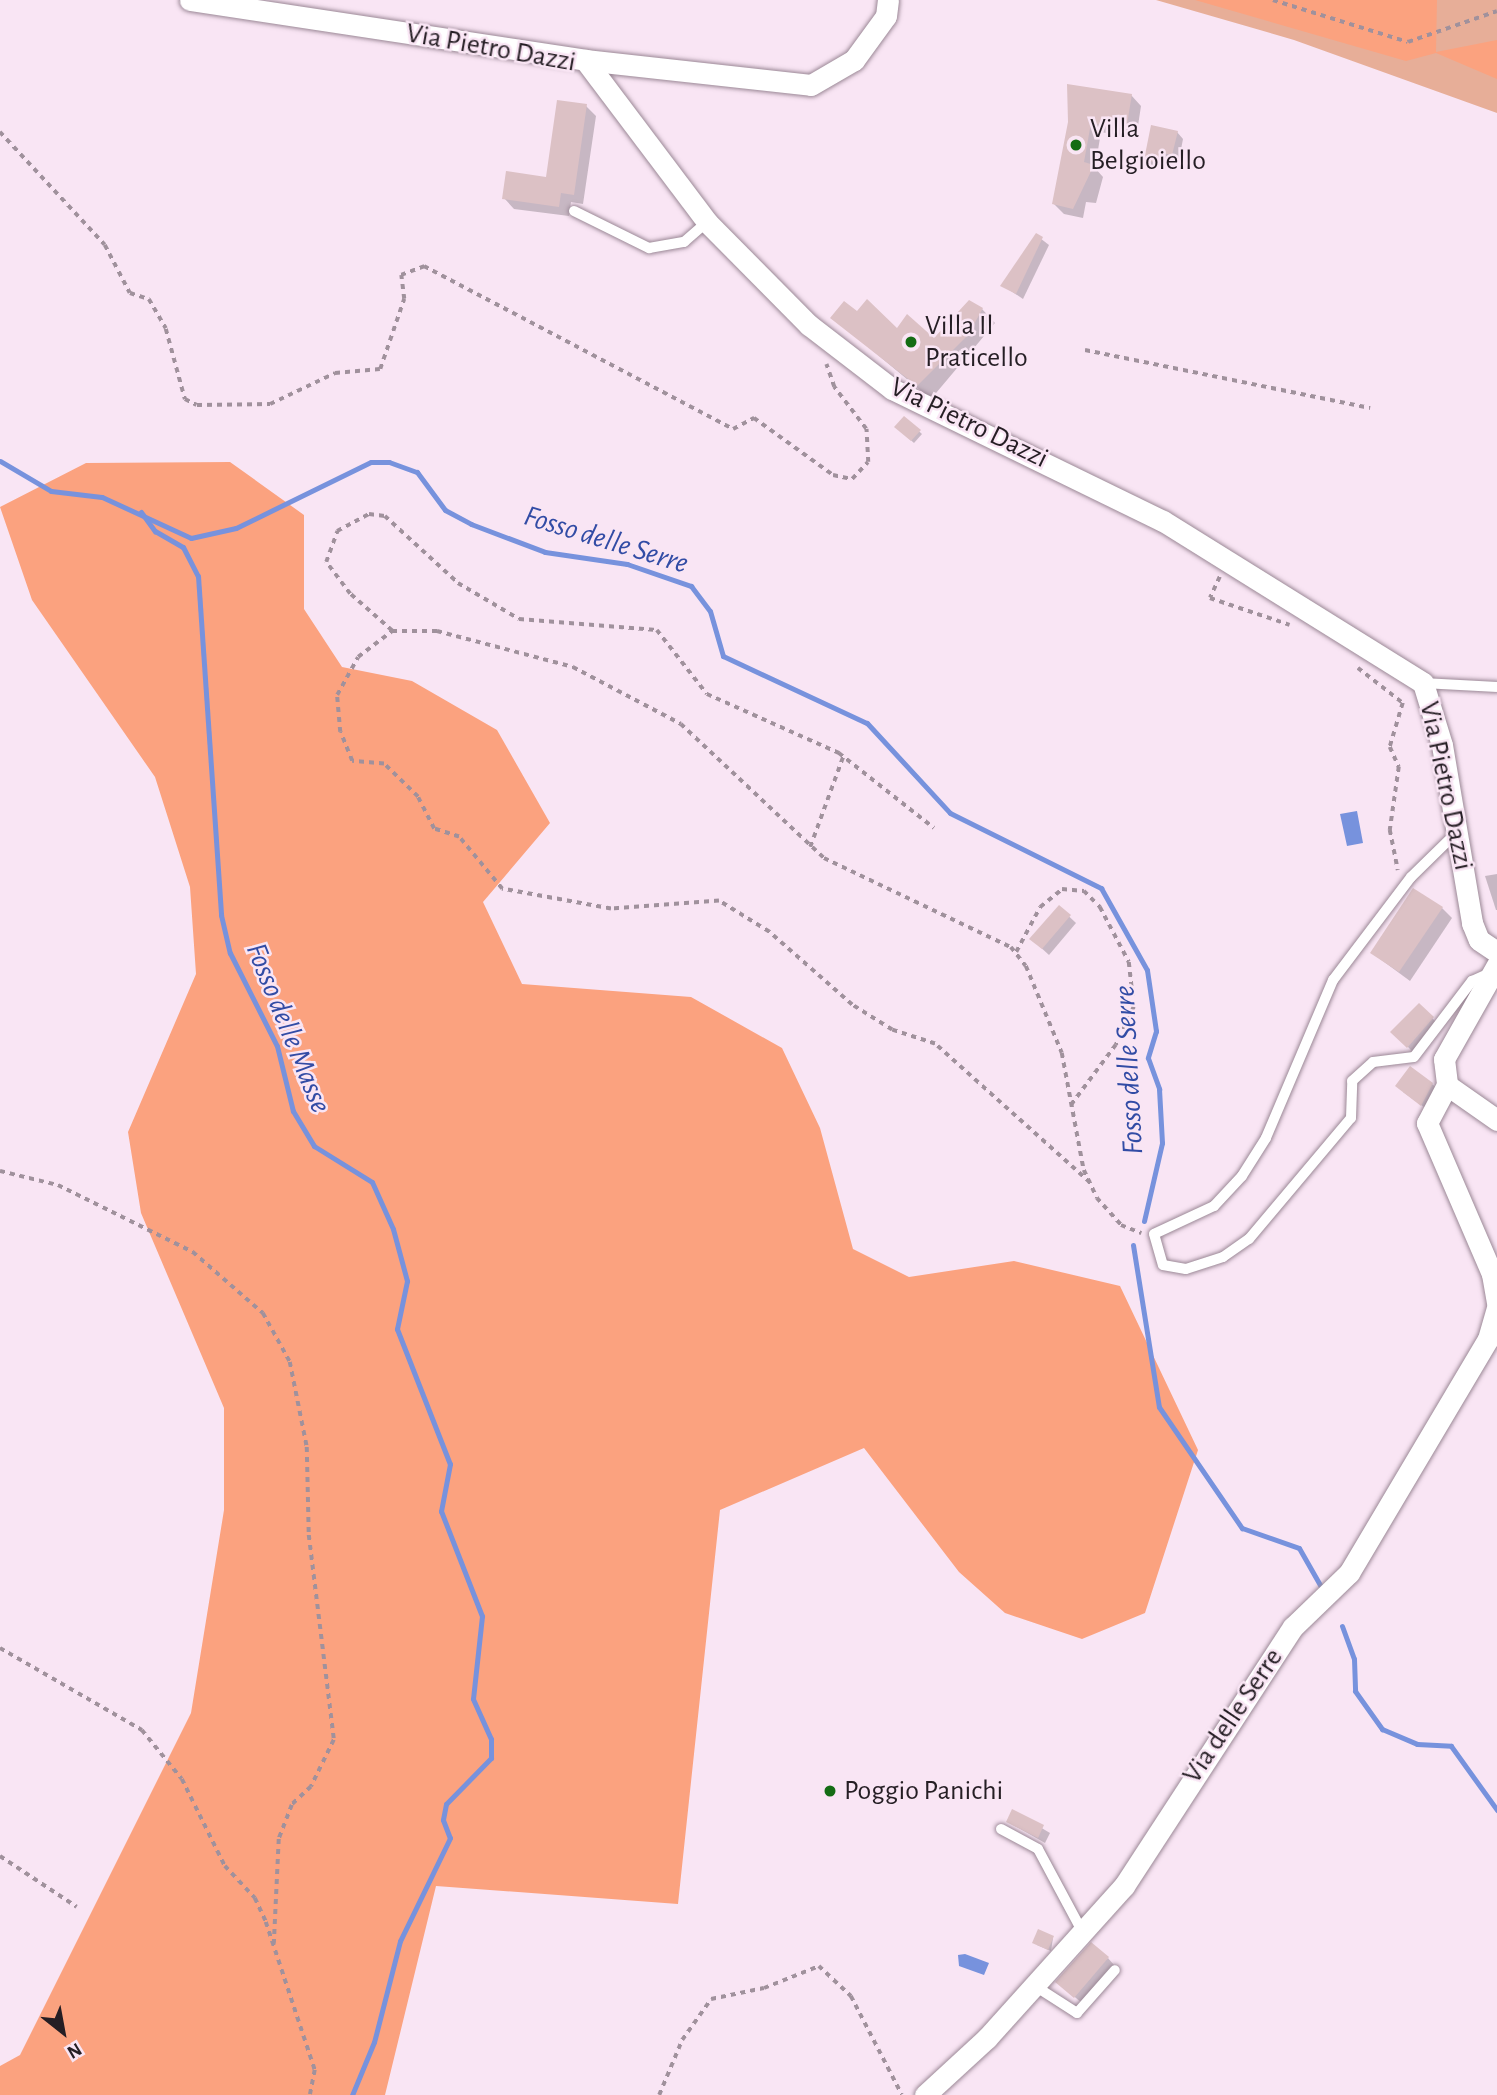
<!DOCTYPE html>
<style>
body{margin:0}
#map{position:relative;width:1497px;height:2095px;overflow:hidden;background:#f9e5f4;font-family:"Alegreya Sans",sans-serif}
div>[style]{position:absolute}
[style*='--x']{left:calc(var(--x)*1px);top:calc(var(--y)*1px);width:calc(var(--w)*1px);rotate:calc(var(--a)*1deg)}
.green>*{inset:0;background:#e7ae98}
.forest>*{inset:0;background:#fba27f}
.water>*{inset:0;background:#7792dd}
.shadow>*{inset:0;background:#0003}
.stream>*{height:5px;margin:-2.5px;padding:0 2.5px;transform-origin:2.5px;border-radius:2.5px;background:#7792dd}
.building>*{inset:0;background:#dcc1c5}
.path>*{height:3.5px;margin-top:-1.75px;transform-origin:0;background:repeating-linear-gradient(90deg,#a0919c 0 5px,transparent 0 10px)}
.roads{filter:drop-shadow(0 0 2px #9b8896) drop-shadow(0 0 2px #9b8896)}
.lane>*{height:10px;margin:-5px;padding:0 5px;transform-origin:5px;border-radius:5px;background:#fff}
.street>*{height:21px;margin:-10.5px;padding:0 10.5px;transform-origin:10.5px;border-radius:10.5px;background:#fff}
.dots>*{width:19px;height:19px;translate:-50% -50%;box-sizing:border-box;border:4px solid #f9e5f4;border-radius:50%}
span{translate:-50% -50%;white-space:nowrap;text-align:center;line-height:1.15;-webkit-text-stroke:5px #f9e5f4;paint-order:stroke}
.street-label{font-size:28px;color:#251e24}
.poi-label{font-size:28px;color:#251e24}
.left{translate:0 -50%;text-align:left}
.water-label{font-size:30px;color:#324ca5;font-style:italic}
.north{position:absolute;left:28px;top:1997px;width:70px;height:70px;-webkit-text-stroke:5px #f9e5f4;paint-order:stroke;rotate:149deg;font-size:19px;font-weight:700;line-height:28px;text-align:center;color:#251e24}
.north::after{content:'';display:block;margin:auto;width:24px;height:32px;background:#251e24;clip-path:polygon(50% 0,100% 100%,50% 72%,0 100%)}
</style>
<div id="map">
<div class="green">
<i style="clip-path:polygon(1156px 0,1497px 0,1497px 113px,1294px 40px)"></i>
</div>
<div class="forest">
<i style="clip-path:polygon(1195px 0,1437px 0,1436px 52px,1497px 40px,1497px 79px,1436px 53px,1406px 61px)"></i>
<i style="clip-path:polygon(230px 462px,304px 515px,304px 609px,342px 667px,412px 681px,497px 730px,550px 823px,483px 902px,522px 984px,691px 997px,782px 1048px,820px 1128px,853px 1249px,909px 1277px,1014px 1261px,1120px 1286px,1198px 1450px,1145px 1613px,1082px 1639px,1005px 1613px,959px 1572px,864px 1448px,720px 1510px,678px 1904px,436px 1886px,385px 2095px,0 2095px,0 2066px,20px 2055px,191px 1713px,224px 1510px,224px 1408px,141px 1213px,128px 1132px,196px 974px,190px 887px,155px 777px,32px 600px,0 507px,86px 463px)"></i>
</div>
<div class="water">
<i style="clip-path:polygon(1357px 811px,1363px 843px,1347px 846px,1340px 814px)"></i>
<i style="clip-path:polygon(965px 1954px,989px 1963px,984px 1975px,959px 1966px,958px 1955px)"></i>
</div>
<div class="shadow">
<i style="clip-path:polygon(1131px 95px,1141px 106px,1136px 139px,1101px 132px,1095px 168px,1103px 177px,1096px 203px,1086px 202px,1083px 218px,1064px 214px,1054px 204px,1069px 122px)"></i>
<i style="clip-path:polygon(586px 106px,596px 116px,583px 204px,571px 202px,569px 216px,514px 209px,504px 198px,547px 179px)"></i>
<i style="clip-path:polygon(1177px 132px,1183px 139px,1179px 160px,1168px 158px,1165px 169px,1153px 166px,1146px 160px)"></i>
<i style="clip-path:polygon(1036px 235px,1049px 245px,1023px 299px,1002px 285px)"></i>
<i style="clip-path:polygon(982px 309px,995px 323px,931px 399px,833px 318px,935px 340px)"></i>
<i style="clip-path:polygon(904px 418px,922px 434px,914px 443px,896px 427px)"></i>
<i style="clip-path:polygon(1497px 874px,1497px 910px,1496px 910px,1485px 876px)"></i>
<i style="clip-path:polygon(1059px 907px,1076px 923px,1049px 955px,1038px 945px)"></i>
<i style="clip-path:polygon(1442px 908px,1452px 918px,1410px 981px,1372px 953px)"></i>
<i style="clip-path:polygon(1419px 1005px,1439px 1025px,1414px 1053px,1393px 1032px)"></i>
<i style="clip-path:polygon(1432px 1084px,1439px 1090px,1428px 1110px,1403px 1092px)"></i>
<i style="clip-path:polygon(1013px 1811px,1050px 1833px,1045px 1843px,1008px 1822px)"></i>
<i style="clip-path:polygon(1053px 1938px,1051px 1951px,1037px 1945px)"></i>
<i style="clip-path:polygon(1108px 1958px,1114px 1965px,1082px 2003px,1064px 1988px)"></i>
</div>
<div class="stream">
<i style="--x:0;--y:461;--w:59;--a:30.5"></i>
<i style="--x:51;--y:491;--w:51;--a:6.7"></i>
<i style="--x:102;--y:497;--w:98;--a:24.7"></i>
<i style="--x:191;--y:538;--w:46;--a:-12.5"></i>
<i style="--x:236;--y:528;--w:150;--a:-26.1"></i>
<i style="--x:371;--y:462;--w:18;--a:0"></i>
<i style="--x:389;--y:462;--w:30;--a:20"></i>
<i style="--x:417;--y:472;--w:47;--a:53.6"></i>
<i style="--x:445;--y:510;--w:30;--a:28"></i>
<i style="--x:471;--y:524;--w:79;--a:20.7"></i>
<i style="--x:545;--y:552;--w:83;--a:8.3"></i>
<i style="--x:627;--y:564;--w:68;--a:19"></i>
<i style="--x:691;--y:586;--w:31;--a:53"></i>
<i style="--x:710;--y:611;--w:47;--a:73.9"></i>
<i style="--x:723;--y:656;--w:159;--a:25"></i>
<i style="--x:867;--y:723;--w:122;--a:47.3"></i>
<i style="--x:950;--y:813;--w:169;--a:26.4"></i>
<i style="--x:1101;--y:888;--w:94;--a:60.7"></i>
<i style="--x:1147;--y:970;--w:62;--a:81.6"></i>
<i style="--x:1156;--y:1031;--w:28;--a:107"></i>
<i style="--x:1148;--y:1058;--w:33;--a:70"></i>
<i style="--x:1159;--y:1089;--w:54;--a:86.8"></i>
<i style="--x:1162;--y:1143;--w:80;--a:103"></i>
<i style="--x:141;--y:512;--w:24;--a:54"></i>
<i style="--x:155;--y:531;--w:32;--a:30"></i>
<i style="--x:183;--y:547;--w:33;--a:63"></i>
<i style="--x:198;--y:576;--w:340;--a:86.1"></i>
<i style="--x:221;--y:915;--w:39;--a:77"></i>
<i style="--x:230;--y:953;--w:104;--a:63.2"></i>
<i style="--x:277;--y:1046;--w:67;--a:76.2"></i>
<i style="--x:293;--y:1111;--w:41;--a:59"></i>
<i style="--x:314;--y:1146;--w:68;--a:31.8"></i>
<i style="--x:372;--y:1182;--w:51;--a:65.9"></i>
<i style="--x:393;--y:1229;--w:54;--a:74.9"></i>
<i style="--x:407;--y:1281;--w:49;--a:101.8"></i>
<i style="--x:397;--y:1329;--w:145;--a:68.6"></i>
<i style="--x:450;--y:1464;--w:48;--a:100.8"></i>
<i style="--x:441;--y:1511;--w:113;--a:68.7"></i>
<i style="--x:482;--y:1616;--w:83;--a:96.2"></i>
<i style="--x:473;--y:1699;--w:44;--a:65.8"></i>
<i style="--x:491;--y:1739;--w:19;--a:90"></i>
<i style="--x:491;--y:1758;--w:64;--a:134.4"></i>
<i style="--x:446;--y:1804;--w:16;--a:101"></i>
<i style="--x:443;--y:1820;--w:19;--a:69"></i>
<i style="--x:450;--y:1838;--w:114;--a:115.9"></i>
<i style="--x:400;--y:1941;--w:104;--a:104.4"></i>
<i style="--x:374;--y:2042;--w:57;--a:112.5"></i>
<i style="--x:1133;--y:1245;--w:164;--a:80.9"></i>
<i style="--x:1159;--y:1407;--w:147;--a:55.6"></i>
<i style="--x:1242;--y:1528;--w:60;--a:19.3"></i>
<i style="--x:1299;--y:1548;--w:51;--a:60.4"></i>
<i style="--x:1342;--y:1626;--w:35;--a:70"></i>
<i style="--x:1354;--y:1659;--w:32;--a:88"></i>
<i style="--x:1355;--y:1691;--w:47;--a:54.6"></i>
<i style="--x:1382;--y:1729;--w:38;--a:23"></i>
<i style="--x:1417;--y:1744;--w:34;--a:3"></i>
<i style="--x:1451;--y:1746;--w:79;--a:54.3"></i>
</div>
<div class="building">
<i style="clip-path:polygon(1067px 84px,1132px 94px,1126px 130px,1091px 123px,1084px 162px,1094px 165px,1073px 209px,1052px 204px,1068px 122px)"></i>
<i style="clip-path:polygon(557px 100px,587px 104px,574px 195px,561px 193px,559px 207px,502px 199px,506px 171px,546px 177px)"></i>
<i style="clip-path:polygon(1151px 125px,1178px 131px,1172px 155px,1162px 153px,1159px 163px,1144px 160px)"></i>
<i style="clip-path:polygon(1036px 233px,1043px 237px,1016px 294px,1000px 286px)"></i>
<i style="clip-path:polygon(867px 299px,897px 328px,907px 314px,934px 338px,969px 300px,983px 308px,968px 335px,917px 386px,830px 318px,844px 301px,857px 311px)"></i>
<i style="clip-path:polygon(904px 416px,921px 430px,911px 441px,894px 427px)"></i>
<i style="clip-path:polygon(1413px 888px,1443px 907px,1399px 972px,1370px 953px)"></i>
<i style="clip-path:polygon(1059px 905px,1071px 915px,1042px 949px,1029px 939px)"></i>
<i style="clip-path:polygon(1419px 1003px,1434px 1017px,1407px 1048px,1390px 1032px)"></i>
<i style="clip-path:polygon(1410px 1066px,1433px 1083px,1421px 1106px,1395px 1086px)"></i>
<i style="clip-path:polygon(1012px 1809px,1044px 1825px,1038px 1838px,1006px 1822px)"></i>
<i style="clip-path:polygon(1038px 1929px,1054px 1936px,1048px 1950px,1032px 1943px)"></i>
<i style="clip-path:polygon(1091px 1942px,1109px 1957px,1074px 1998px,1055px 1982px)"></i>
</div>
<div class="path">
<i style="--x:1273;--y:0;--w:141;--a:17.3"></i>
<i style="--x:1408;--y:42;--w:94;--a:-19.2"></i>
<i style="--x:0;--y:132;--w:154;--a:47.1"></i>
<i style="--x:105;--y:245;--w:54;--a:62.5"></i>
<i style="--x:130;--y:293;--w:20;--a:18"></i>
<i style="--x:149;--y:299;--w:34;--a:60"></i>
<i style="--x:166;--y:329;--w:73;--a:74.8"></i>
<i style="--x:185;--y:399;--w:13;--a:27"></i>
<i style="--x:197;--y:405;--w:73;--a:-0.8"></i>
<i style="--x:270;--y:404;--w:72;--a:-25.5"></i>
<i style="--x:335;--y:373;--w:45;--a:-5.1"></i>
<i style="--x:380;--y:369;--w:74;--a:-71.1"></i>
<i style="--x:404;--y:299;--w:24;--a:-97"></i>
<i style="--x:401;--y:275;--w:25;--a:-21"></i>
<i style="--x:424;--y:266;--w:349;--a:27.8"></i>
<i style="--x:733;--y:429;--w:24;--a:-28"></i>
<i style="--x:754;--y:418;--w:97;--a:35.8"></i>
<i style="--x:833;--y:475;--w:19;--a:12"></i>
<i style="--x:852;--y:479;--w:23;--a:-47"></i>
<i style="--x:868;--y:462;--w:33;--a:-93"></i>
<i style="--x:866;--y:429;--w:53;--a:-127.3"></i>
<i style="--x:834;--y:387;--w:24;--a:-109"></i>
<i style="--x:1085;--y:350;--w:291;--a:11.5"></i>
<i style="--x:1220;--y:577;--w:23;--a:115"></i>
<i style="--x:1210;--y:598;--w:84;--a:18.6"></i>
<i style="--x:392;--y:631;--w:56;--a:-138.6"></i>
<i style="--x:350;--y:594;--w:40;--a:-127"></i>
<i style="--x:326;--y:562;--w:33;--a:-70"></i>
<i style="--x:337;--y:531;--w:36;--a:-28"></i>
<i style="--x:369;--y:514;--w:16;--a:7"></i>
<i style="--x:385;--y:516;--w:99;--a:42.5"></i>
<i style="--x:458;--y:583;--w:71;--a:30.5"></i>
<i style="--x:519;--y:619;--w:138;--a:4.6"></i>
<i style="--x:657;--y:630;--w:81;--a:52"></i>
<i style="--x:707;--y:694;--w:145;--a:24.1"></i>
<i style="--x:839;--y:753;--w:121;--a:38.3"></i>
<i style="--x:1358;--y:668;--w:57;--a:37.9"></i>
<i style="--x:1403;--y:703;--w:46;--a:106.5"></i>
<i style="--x:1390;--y:747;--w:22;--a:66"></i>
<i style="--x:1399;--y:767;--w:64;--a:98.1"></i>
<i style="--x:1390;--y:830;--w:41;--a:78.7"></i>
<i style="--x:810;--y:847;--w:96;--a:-69.9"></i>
<i style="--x:1016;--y:952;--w:51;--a:-61.9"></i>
<i style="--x:1040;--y:907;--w:28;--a:-39"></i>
<i style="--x:1062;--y:889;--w:22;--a:5"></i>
<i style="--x:1084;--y:891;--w:23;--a:45"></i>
<i style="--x:1100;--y:907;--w:62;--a:62.2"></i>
<i style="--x:1129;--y:962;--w:45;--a:83.7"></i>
<i style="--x:1134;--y:1007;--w:42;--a:115.3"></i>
<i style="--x:1116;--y:1045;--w:74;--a:126.7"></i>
<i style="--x:0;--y:1171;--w:60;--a:13.6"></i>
<i style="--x:58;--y:1185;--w:151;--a:26.4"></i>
<i style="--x:193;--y:1252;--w:93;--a:41.1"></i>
<i style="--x:263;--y:1313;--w:56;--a:61.1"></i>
<i style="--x:290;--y:1362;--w:87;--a:78.7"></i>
<i style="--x:307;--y:1447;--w:88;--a:88.7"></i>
<i style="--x:309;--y:1535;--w:207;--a:83"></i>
<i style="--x:334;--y:1740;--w:52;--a:116.1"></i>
<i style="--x:311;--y:1787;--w:26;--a:137"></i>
<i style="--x:292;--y:1805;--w:36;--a:111"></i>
<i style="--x:279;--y:1839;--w:105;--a:92.7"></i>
<i style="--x:1090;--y:1183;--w:208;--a:-138.1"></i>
<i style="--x:935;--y:1044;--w:45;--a:-162"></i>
<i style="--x:892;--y:1030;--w:47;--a:-148"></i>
<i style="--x:852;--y:1005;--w:111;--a:-138.7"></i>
<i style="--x:769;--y:932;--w:59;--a:-148.2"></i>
<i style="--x:719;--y:901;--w:108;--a:175.8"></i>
<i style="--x:611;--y:909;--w:111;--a:-169.6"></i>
<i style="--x:502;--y:889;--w:67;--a:-129.6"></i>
<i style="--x:459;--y:837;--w:26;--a:-162"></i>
<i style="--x:434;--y:829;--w:36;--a:-117"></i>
<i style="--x:418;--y:797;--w:47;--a:-135.9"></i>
<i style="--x:384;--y:764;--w:32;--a:-175"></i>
<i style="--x:352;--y:761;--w:31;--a:-112"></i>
<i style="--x:340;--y:732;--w:37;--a:-95"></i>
<i style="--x:337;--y:695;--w:43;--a:-61.1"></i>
<i style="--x:358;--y:657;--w:43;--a:-37.4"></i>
<i style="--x:392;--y:631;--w:45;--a:0"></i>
<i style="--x:437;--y:631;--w:141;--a:14.8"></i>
<i style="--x:573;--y:667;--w:122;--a:27.8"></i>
<i style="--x:681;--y:724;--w:196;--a:43.1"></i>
<i style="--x:824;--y:858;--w:207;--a:25.5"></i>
<i style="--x:1011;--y:947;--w:24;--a:52"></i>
<i style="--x:1026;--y:966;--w:94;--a:67.5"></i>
<i style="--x:1062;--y:1053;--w:119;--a:79.4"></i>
<i style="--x:1084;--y:1170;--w:31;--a:65"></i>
<i style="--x:1097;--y:1198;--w:36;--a:48"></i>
<i style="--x:1121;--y:1225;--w:22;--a:22"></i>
<i style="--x:0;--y:1648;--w:164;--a:30"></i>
<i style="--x:142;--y:1730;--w:63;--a:50.8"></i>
<i style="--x:182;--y:1779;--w:97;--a:63.7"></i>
<i style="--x:225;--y:1866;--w:44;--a:46.8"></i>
<i style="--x:255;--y:1898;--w:26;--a:65"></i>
<i style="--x:266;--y:1922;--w:156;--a:71.7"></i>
<i style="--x:315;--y:2070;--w:25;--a:101"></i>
<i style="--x:0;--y:1856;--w:92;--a:33.5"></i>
<i style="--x:659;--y:2095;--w:60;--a:-67.3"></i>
<i style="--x:682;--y:2040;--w:50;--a:-54.7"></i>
<i style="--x:711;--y:1999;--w:54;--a:-11.7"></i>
<i style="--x:764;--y:1988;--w:59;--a:-21.8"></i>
<i style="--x:819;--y:1966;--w:44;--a:43.2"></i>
<i style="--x:851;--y:1996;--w:111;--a:62.7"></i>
</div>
<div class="roads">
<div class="lane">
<i style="--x:574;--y:211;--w:84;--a:26.3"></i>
<i style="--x:649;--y:248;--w:36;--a:-10"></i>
<i style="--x:684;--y:242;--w:30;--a:-41"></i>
<i style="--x:1423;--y:683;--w:74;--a:3.1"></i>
<i style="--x:1456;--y:833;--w:63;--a:135.6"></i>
<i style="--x:1411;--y:877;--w:129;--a:127.1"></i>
<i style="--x:1333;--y:980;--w:172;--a:113"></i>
<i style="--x:1266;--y:1138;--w:45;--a:122.3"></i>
<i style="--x:1242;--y:1176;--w:41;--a:133"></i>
<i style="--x:1214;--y:1206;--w:66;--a:155"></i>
<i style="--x:1154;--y:1234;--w:32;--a:74"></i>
<i style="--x:1163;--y:1265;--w:23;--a:10"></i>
<i style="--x:1186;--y:1269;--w:39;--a:-18"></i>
<i style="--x:1223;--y:1257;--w:32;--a:-35"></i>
<i style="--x:1249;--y:1239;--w:158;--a:-49.9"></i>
<i style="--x:1351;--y:1118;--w:37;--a:-88"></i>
<i style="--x:1352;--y:1081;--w:28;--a:-42"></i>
<i style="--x:1373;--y:1062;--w:41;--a:-7"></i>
<i style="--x:1414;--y:1057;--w:96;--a:-52.7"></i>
<i style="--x:1472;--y:981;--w:20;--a:-24"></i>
<i style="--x:1001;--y:1829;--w:42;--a:28.4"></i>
<i style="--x:1038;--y:1849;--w:95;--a:61.8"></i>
<i style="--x:1035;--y:1986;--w:50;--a:32.7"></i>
<i style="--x:1077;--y:2013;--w:57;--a:-48.5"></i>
</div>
<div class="street">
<i style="--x:190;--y:0;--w:400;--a:8.6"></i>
<i style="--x:585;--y:60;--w:227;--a:6.3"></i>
<i style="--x:811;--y:85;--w:50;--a:-30.2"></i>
<i style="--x:854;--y:60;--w:54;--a:-54"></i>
<i style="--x:886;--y:16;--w:16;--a:-83"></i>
<i style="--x:585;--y:60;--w:203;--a:53"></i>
<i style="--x:707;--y:222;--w:145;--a:45.3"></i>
<i style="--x:809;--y:325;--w:105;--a:37.6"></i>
<i style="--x:892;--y:389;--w:301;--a:26"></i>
<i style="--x:1163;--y:521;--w:306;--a:31.9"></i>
<i style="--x:1423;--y:683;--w:65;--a:73"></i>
<i style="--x:1442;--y:745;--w:181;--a:80.4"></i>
<i style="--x:1472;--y:923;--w:18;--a:68"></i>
<i style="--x:1479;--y:940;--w:22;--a:34"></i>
<i style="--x:1497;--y:965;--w:108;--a:119.4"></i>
<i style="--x:1444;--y:1059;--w:26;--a:83"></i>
<i style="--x:1447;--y:1085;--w:61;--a:35"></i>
<i style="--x:1447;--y:1085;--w:43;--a:117.8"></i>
<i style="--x:1427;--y:1123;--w:164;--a:66.7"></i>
<i style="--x:1492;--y:1274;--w:29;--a:80"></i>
<i style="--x:925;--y:2095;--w:84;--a:-42.6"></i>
<i style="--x:987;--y:2038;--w:205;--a:-48"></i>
<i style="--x:1124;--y:1886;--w:309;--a:-56.9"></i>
<i style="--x:1293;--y:1627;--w:78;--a:-44"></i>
<i style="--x:1349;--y:1573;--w:272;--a:-59.3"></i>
<i style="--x:1488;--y:1339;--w:33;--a:-74"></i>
</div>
</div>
<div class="dots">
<i style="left:1076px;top:145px;background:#146c14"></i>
<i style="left:911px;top:342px;background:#146c14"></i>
<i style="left:830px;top:1791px;background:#146c14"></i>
</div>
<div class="street-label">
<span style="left:491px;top:48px;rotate:10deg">Via Pietro Dazzi</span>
<span style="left:969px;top:423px;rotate:26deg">Via Pietro Dazzi</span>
<span style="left:1446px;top:786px;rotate:78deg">Via Pietro Dazzi</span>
<span style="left:1233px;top:1716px;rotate:-56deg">Via delle Serre</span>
</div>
<div class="poi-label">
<span class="left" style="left:1090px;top:145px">Villa<br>Belgioiello</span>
<span class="left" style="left:925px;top:342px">Villa Il<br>Praticello</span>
<span class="left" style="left:844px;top:1791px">Poggio Panichi</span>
</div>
<div class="water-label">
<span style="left:606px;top:540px;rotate:17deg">Fosso delle Serre</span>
<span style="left:288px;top:1028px;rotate:68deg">Fosso delle Masse</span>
<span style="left:1129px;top:1070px;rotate:-93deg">Fosso delle Serre</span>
</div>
<div class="north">N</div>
</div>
